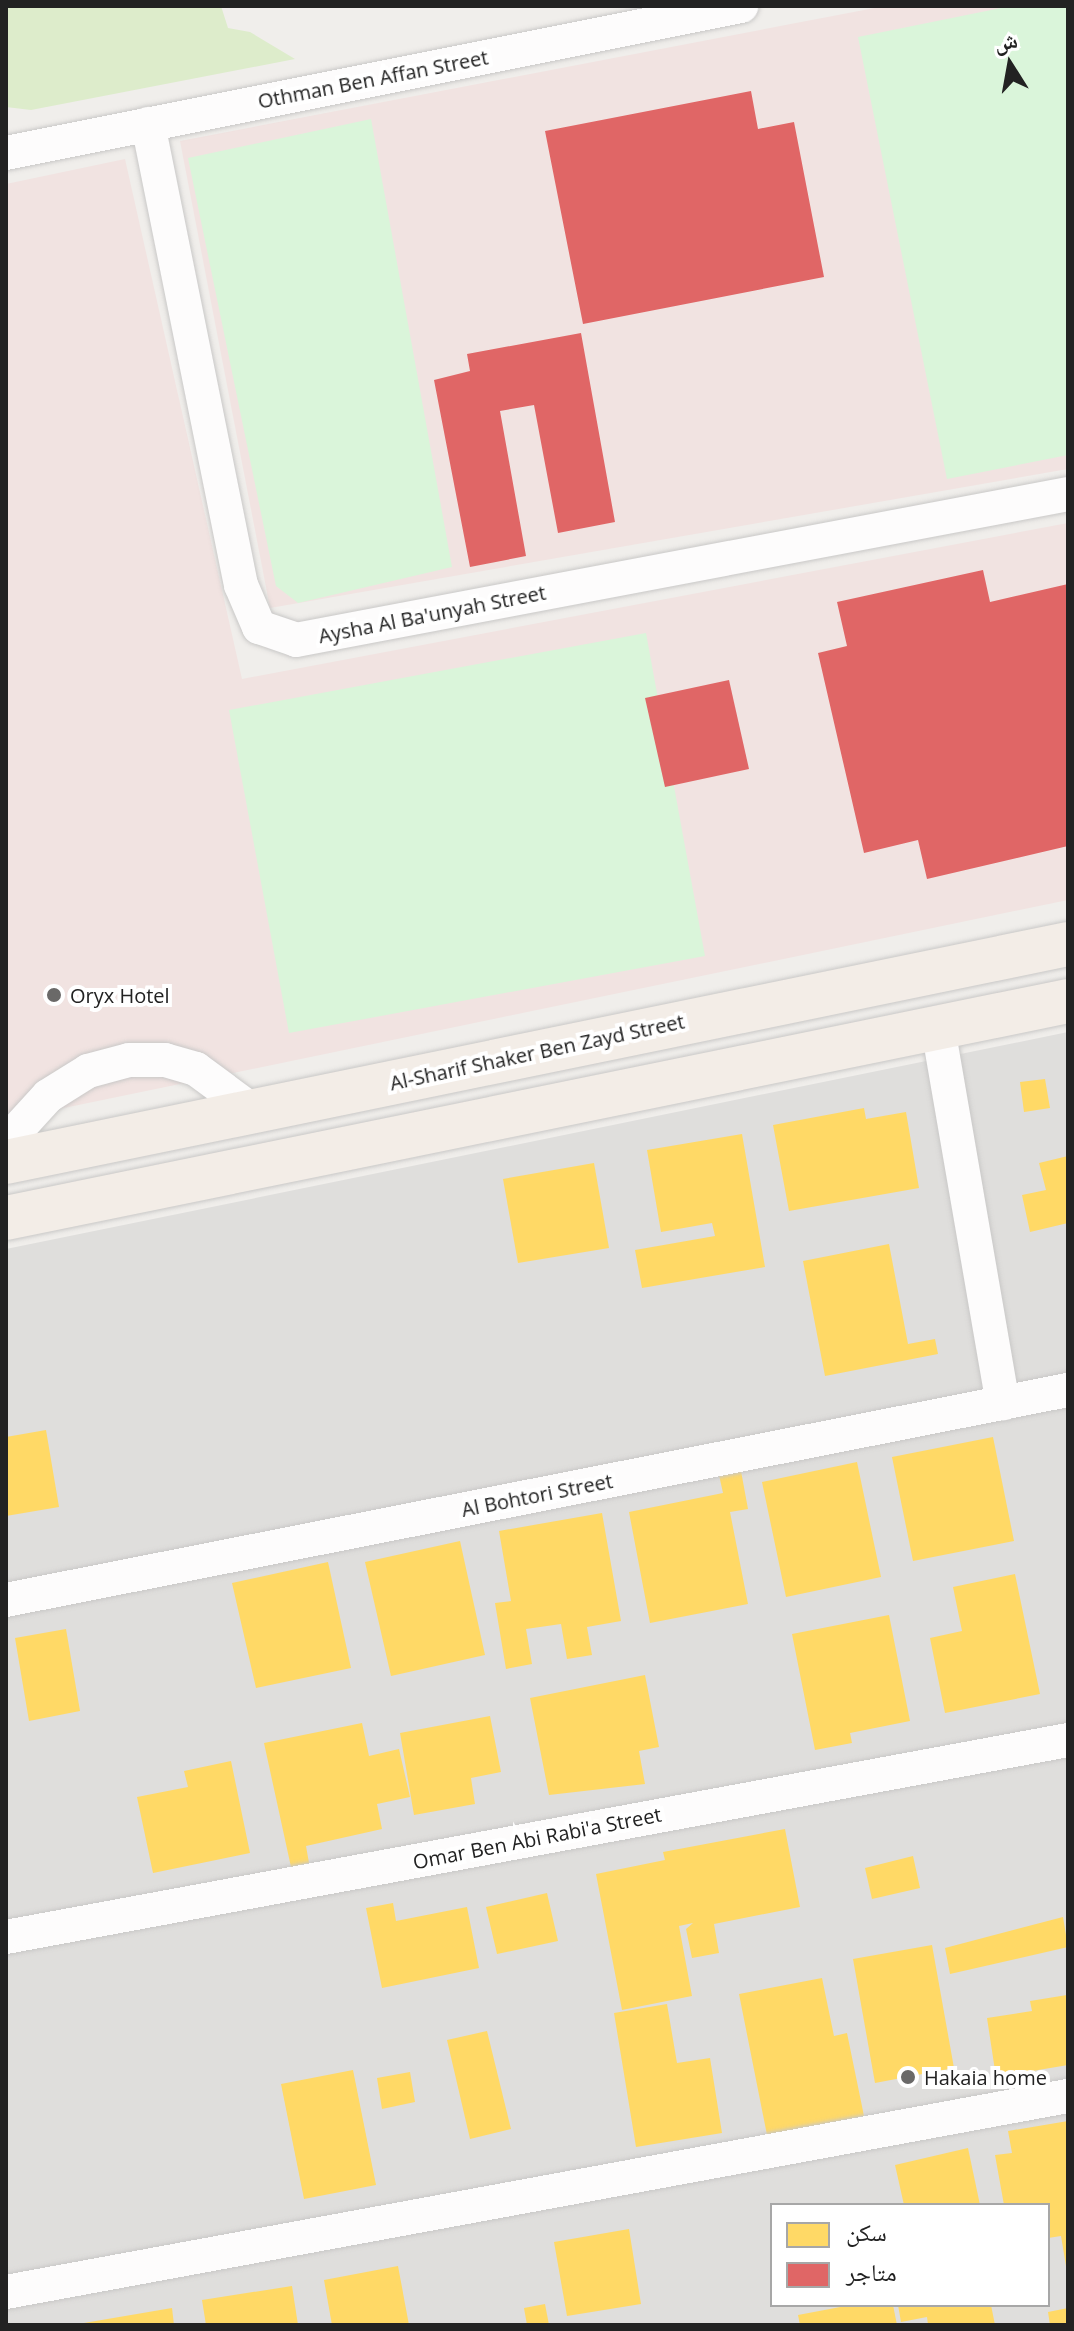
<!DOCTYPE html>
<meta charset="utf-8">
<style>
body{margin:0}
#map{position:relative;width:1074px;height:2331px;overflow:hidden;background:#f0eeeb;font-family:"Open Sans","Noto Naskh Arabic",sans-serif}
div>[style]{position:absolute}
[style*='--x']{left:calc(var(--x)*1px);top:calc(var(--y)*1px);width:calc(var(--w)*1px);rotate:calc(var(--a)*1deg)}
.residential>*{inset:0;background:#dfdedc}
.commercial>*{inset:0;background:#f1e3e1}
.grass>*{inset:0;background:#ddeccb}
.park>*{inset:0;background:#daf5da}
.homes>*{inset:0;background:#ffd966}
.shops>*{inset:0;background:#e06666}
.roads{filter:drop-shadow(0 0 2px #c9c8c7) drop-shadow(0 0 2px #c9c8c7)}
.minor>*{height:34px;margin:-17px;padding:0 17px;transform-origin:17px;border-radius:17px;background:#fdfcfc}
.primary>*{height:44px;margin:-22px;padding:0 22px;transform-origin:22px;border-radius:22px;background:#f3ede7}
.dots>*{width:22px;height:22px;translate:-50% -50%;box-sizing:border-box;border:4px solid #fff;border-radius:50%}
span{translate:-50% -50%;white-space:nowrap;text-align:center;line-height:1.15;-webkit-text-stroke:8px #fff;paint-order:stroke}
.street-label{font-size:20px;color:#222}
.poi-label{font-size:20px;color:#222}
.left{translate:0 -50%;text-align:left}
.frame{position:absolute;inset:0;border:8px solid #222;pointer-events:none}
.legend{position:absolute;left:770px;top:2203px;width:280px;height:104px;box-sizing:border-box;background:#fff;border:2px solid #a7a7a7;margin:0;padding:10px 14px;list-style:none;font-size:24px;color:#222}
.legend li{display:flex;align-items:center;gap:16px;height:40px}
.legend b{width:40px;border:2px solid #a7a7a7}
.north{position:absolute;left:970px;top:24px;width:80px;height:80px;-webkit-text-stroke:6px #fff;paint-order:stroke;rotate:349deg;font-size:22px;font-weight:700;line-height:32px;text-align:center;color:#222}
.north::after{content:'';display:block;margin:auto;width:28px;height:36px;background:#222;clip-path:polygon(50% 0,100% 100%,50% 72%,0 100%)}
</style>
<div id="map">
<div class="residential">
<i style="clip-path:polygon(evenodd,1068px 1032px,1068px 2325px,6px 2325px,6px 1249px,1068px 1032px,772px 2205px,1048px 2205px,1048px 2305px,772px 2305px,772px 2205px)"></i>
</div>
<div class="commercial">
<i style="clip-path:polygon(885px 6px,1068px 6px,1068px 469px,270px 608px,180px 141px)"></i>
<i style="clip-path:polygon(125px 159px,242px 679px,1068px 523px,1068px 900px,6px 1120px,6px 184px)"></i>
</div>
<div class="grass">
<i style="clip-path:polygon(6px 6px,221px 6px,228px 28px,250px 32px,295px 59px,31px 110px,6px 107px)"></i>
</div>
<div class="park">
<i style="clip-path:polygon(1011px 6px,1068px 6px,1068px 455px,947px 479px,858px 37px)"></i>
<i style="clip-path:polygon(371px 119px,452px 567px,298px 603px,276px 586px,188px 158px)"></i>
<i style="clip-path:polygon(646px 633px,705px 956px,289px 1033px,229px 710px)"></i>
</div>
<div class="homes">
<i style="clip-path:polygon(1045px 1079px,1050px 1108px,1024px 1112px,1020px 1082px)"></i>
<i style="clip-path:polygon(864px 1108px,866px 1119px,906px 1112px,919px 1188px,789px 1211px,773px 1125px)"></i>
<i style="clip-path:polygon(742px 1134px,765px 1267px,642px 1288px,635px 1250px,715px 1236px,712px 1223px,661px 1232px,647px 1150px)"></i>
<i style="clip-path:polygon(1068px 1156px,1068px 1223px,1030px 1232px,1022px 1195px,1046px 1190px,1039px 1163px)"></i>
<i style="clip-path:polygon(594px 1163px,609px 1248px,518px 1263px,503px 1179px)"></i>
<i style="clip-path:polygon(889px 1244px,908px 1344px,935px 1339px,938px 1354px,825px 1376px,803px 1261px)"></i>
<i style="clip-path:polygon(46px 1430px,59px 1507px,6px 1516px,6px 1437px)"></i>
<i style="clip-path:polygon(993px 1437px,1014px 1541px,913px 1561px,892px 1457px)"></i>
<i style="clip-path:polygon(857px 1462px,881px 1577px,786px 1597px,762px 1482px)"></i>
<i style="clip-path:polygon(741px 1471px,748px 1509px,730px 1512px,748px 1604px,650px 1623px,629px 1512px,723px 1493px,719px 1475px)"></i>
<i style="clip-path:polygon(602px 1513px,621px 1621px,587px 1627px,592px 1655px,567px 1659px,561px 1624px,526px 1629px,532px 1664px,506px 1669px,495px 1603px,511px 1601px,499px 1531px)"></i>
<i style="clip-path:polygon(460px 1541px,485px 1655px,391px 1676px,365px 1562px)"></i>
<i style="clip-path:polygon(328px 1562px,351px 1668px,256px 1688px,232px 1583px)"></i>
<i style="clip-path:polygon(1015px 1574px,1040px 1694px,945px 1713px,930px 1638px,962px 1631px,953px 1587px)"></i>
<i style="clip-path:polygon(889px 1615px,910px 1721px,850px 1733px,852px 1743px,815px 1750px,792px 1634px)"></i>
<i style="clip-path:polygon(66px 1629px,80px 1711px,29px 1721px,15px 1638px)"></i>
<i style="clip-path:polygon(645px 1675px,659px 1747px,639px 1751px,645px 1784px,549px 1795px,530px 1698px)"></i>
<i style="clip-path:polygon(490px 1716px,501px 1772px,471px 1778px,475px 1804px,414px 1815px,400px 1733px)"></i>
<i style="clip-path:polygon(362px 1723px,369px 1756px,399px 1749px,410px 1797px,377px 1804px,382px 1829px,306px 1846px,309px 1863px,291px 1867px,264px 1743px)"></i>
<i style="clip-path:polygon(231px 1761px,250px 1853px,153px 1873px,137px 1797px,188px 1787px,184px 1771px)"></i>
<i style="clip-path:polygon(785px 1829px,800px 1907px,714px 1924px,719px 1953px,692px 1958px,686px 1929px,693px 1923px,679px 1926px,692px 1996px,622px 2010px,596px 1874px,665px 1860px,663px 1852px)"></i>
<i style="clip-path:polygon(913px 1856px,920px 1888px,872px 1899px,865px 1868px)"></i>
<i style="clip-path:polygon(547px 1893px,558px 1941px,497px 1954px,486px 1907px)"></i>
<i style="clip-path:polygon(393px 1903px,396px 1921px,467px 1907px,479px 1968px,382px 1988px,366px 1908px)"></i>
<i style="clip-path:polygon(1063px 1917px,1068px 1947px,950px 1974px,945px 1948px)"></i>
<i style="clip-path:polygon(932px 1945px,954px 2068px,875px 2083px,853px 1959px)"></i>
<i style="clip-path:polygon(822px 1978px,834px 2036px,847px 2033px,864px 2116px,767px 2135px,739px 1994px)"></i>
<i style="clip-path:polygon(1067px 1995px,1068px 2065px,996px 2077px,987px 2018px,1032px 2011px,1030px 2001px)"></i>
<i style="clip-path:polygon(667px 2004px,677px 2063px,710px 2058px,722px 2133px,636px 2147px,614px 2013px)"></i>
<i style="clip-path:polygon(487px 2031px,511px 2129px,470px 2139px,447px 2040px)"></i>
<i style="clip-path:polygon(353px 2070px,376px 2185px,304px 2199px,281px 2084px)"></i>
<i style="clip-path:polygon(410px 2072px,415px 2102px,382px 2109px,377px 2078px)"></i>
<i style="clip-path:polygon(1068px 2121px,1068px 2266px,1066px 2266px,1061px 2236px,1048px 2238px,1048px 2205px,1004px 2205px,995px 2155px,1012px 2153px,1008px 2131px)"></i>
<i style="clip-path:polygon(968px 2148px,980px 2205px,904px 2205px,895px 2165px)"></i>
<i style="clip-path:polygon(629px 2229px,641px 2304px,567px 2316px,554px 2242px)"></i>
<i style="clip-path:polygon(398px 2266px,409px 2325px,332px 2325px,324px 2280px)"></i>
<i style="clip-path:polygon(292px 2286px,298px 2325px,206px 2325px,202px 2300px)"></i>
<i style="clip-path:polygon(545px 2304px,549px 2325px,527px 2325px,524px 2308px)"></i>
<i style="clip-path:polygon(851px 2305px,893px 2305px,897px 2325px,800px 2325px,798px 2315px)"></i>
<i style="clip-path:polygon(898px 2305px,991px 2305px,995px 2325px,928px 2325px,927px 2317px,901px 2322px)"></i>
<i style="clip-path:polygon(172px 2308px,174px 2325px,84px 2325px,84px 2323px)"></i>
<i style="clip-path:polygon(1068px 2308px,1068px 2325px,1050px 2325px,1048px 2312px)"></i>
</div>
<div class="shops">
<i style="clip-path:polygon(751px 91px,758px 129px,794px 122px,824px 277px,583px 324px,545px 131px)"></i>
<i style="clip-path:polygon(581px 333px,615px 522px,558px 533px,534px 405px,500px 411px,526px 556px,470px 567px,434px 380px,470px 371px,467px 354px)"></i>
<i style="clip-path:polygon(983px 570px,990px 602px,1068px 584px,1068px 846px,927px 879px,918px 840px,864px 853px,818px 653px,847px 646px,837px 602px)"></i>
<i style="clip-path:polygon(729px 680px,749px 769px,665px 787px,645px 698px)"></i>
</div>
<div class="roads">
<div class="minor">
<i style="--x:148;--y:124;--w:470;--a:78.6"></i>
<i style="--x:241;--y:585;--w:46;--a:66.8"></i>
<i style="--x:259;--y:627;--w:39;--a:19"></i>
<i style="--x:296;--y:640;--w:786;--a:-10.71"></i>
<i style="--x:6;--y:153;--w:750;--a:-11.31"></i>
<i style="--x:938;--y:1028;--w:381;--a:80.2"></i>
<i style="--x:6;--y:1142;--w:62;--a:-47.6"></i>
<i style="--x:48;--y:1096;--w:47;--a:-32"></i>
<i style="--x:88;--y:1071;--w:42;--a:-15"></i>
<i style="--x:129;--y:1060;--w:36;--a:0"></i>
<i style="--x:165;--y:1060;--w:32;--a:16"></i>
<i style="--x:196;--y:1069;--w:71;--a:36.4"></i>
<i style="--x:6;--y:1600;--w:1083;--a:-11.19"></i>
<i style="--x:6;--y:1937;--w:1080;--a:-10.51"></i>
<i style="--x:6;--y:2292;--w:1080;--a:-10.46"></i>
</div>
<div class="primary">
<i style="--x:6;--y:1162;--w:1084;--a:-11.6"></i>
<i style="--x:6;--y:1218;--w:1084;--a:-11.55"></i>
</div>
</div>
<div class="dots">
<i style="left:54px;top:995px;background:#6a6968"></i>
<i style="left:908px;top:2077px;background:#6a6968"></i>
</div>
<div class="street-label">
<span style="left:373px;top:79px;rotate:-11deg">Othman Ben Affan Street</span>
<span style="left:432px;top:614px;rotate:-11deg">Aysha Al Ba'unyah Street</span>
<span style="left:537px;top:1052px;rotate:-12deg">Al-Sharif Shaker Ben Zayd Street</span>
<span style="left:537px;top:1495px;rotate:-11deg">Al Bohtori Street</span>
<span style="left:537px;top:1838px;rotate:-11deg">Omar Ben Abi Rabi'a Street</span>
</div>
<div class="poi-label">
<span class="left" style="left:70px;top:995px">Oryx Hotel</span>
<span class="left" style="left:924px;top:2077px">Hakaia home</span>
</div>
<div class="frame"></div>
<ul class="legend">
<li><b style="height:22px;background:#ffd966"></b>سكن</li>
<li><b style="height:22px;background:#e06666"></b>متاجر</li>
</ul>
<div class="north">ش</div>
</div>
